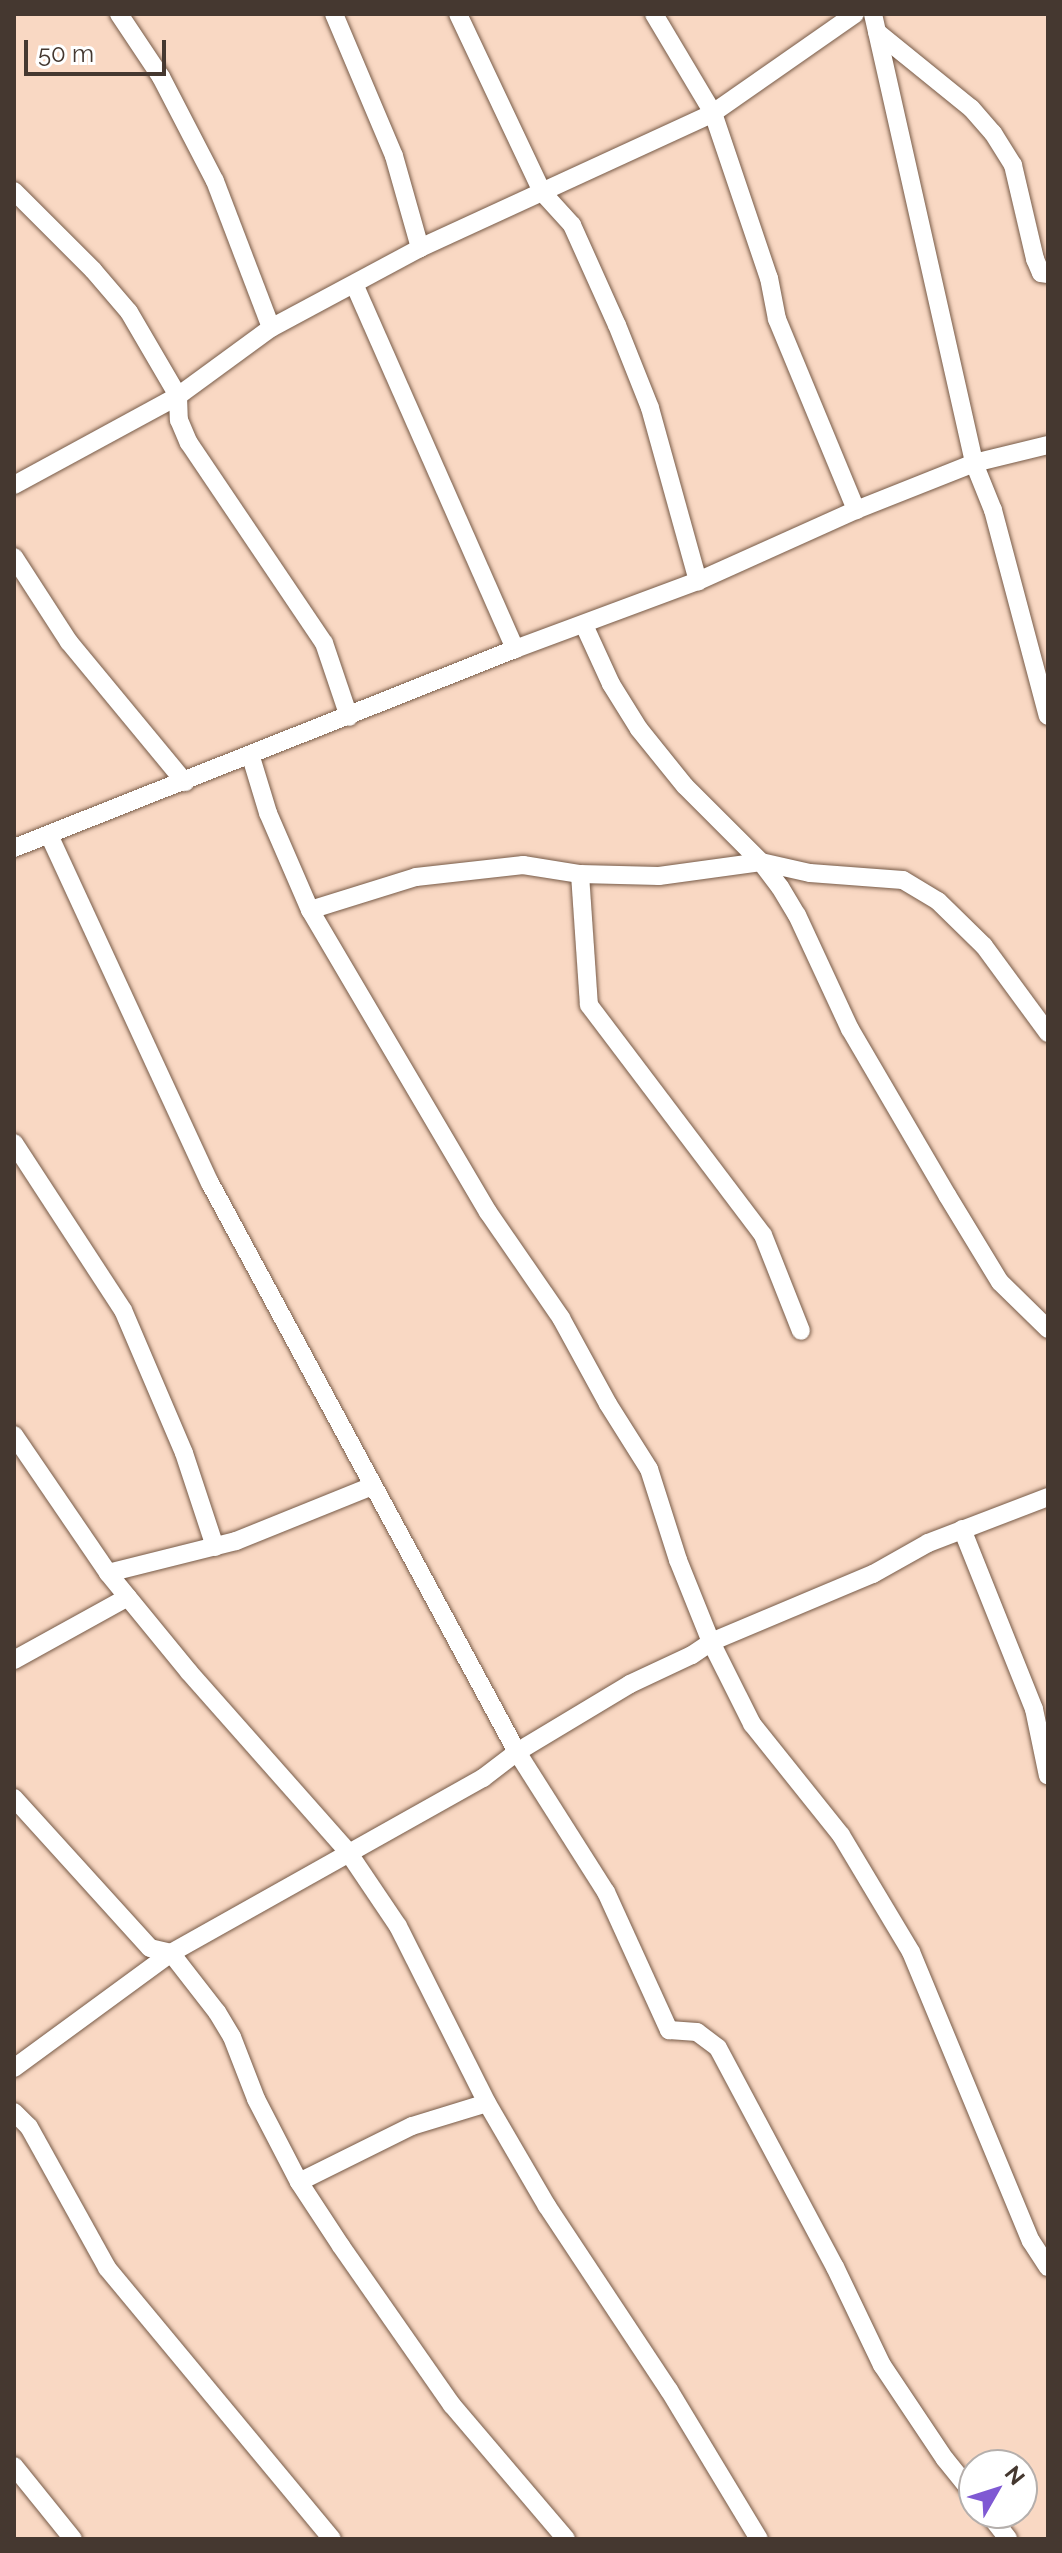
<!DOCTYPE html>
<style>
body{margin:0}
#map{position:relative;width:1062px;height:2553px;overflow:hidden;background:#f9d8c3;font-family:Raleway,sans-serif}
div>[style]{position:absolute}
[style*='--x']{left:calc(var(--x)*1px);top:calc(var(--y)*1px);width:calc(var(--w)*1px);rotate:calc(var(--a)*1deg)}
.roads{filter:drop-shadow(0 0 2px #775b48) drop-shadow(0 0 2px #775b48)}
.minor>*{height:18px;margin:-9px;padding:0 9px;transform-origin:9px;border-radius:9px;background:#fff}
span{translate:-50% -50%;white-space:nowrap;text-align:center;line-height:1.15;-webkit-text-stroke:6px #fff;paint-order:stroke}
.frame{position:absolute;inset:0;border:16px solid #453830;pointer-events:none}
.north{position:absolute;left:958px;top:2449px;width:80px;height:80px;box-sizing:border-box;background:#fff;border:2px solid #b5afac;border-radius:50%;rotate:51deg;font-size:22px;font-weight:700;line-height:32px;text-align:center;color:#453830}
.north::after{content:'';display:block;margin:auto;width:28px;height:36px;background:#7f59d3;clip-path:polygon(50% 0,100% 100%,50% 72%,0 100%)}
.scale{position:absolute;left:24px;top:40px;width:142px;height:36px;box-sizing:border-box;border:4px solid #453830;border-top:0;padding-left:10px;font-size:24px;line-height:28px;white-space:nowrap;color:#453830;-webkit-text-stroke:6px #fff;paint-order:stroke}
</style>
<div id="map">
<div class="roads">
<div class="minor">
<i style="--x:119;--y:14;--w:76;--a:56.3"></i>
<i style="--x:161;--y:77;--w:117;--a:62.6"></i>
<i style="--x:215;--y:181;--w:157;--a:69.1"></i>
<i style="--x:334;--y:14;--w:154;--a:67.1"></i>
<i style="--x:394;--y:156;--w:96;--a:74.2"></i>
<i style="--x:458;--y:14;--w:197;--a:64.7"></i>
<i style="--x:542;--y:192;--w:45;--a:47.7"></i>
<i style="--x:572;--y:225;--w:110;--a:65.8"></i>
<i style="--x:617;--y:325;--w:89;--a:68.3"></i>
<i style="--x:650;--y:408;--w:180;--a:74.5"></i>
<i style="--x:654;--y:14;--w:115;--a:59.2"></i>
<i style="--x:713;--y:113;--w:174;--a:71.3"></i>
<i style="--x:769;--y:278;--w:42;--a:79"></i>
<i style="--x:777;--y:319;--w:207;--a:67.5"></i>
<i style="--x:873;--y:14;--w:460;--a:77.3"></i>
<i style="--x:974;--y:463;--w:51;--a:68"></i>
<i style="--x:993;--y:510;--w:213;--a:75.1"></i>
<i style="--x:877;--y:32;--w:121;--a:39"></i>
<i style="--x:971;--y:108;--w:33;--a:49"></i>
<i style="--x:993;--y:133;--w:38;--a:58"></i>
<i style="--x:1013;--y:165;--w:97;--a:76.8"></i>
<i style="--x:1035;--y:259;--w:15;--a:67"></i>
<i style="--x:1041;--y:273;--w:7;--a:8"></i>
<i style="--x:14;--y:191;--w:112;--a:45"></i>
<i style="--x:93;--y:270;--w:55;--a:49.4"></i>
<i style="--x:129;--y:312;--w:97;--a:59.7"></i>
<i style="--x:178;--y:396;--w:24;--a:88"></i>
<i style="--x:179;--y:420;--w:25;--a:67"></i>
<i style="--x:189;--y:443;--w:241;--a:56"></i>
<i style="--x:324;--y:643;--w:78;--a:71.3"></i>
<i style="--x:355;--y:286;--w:397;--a:66.2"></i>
<i style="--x:14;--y:485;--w:187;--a:-28.5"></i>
<i style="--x:178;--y:396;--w:115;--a:-36.2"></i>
<i style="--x:271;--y:328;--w:169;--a:-28.2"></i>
<i style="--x:420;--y:248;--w:323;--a:-24.7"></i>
<i style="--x:713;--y:113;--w:173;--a:-34.9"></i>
<i style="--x:14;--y:557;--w:101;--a:57.1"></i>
<i style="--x:69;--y:642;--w:182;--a:50.4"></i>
<i style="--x:584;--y:625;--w:65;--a:65.4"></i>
<i style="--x:611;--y:684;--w:53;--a:58.1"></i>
<i style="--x:639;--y:729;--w:73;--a:51.1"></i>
<i style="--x:685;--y:786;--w:107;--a:45"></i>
<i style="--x:761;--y:862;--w:31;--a:53"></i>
<i style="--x:780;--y:887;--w:33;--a:59"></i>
<i style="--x:797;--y:915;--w:126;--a:65.1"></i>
<i style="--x:850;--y:1029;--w:192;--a:59.7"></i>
<i style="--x:947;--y:1195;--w:102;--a:58.7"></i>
<i style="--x:1000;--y:1282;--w:67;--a:44.4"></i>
<i style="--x:251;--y:757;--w:59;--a:73.1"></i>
<i style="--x:268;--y:813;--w:106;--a:66.6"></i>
<i style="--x:310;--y:910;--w:351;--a:59.5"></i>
<i style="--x:488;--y:1212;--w:129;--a:55.4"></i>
<i style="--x:561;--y:1318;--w:98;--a:61.3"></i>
<i style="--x:608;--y:1404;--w:77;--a:57.8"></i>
<i style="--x:649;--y:1469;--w:96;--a:72.3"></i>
<i style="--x:678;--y:1560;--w:88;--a:68.1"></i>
<i style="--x:711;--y:1642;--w:92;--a:63.4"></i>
<i style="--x:752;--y:1724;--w:142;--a:51.3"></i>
<i style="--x:841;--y:1835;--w:136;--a:59.1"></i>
<i style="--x:911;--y:1952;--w:313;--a:67.5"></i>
<i style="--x:1031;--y:2241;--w:31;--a:57"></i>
<i style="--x:49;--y:835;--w:383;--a:65.2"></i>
<i style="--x:210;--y:1183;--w:647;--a:61.65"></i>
<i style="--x:517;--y:1752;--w:166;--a:57.6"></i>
<i style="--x:606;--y:1892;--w:152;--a:65.5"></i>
<i style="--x:669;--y:2030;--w:28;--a:4"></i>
<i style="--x:697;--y:2032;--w:26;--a:37"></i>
<i style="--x:718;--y:2048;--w:248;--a:61.9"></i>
<i style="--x:835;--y:2267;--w:109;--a:64.4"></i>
<i style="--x:882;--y:2365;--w:113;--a:56.2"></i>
<i style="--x:945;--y:2459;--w:46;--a:51.1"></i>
<i style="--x:14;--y:848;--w:539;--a:-21.66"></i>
<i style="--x:515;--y:649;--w:195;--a:-20.4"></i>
<i style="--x:698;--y:581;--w:173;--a:-24.2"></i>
<i style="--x:856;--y:510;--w:127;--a:-21.7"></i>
<i style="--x:974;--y:463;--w:76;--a:-13.7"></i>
<i style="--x:580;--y:874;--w:131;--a:86.1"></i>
<i style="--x:589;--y:1005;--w:288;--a:52.9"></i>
<i style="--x:763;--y:1235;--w:103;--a:68.4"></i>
<i style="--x:310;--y:910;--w:111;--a:-17.3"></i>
<i style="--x:416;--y:877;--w:108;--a:-6.4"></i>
<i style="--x:523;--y:865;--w:58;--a:9"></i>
<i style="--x:580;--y:874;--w:79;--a:1.5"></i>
<i style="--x:659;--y:876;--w:103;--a:-7.8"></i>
<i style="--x:761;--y:862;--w:50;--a:12.7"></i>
<i style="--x:810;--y:873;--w:93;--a:4.3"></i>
<i style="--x:903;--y:880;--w:41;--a:31"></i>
<i style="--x:938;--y:901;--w:64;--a:44.4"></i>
<i style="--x:984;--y:946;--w:108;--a:53.7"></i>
<i style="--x:14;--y:1143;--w:199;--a:56.9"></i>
<i style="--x:123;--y:1310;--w:155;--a:66.9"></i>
<i style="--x:184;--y:1453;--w:99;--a:71.7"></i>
<i style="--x:14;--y:1435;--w:167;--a:55.7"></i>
<i style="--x:108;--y:1573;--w:128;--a:50.7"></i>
<i style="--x:189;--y:1672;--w:240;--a:48.5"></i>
<i style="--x:348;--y:1852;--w:89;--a:56"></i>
<i style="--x:398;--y:1926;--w:198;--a:63.3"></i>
<i style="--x:487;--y:2103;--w:119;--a:59.8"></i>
<i style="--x:547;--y:2206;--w:221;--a:56.5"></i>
<i style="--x:669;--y:2390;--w:174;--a:58.9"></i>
<i style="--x:962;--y:1529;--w:194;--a:68.2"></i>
<i style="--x:1034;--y:1709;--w:68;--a:78.2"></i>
<i style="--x:108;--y:1573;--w:132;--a:-14"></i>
<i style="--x:236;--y:1541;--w:147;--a:-22"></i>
<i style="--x:14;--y:1660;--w:130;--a:-28.9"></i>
<i style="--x:14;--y:1798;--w:202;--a:47.8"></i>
<i style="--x:150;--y:1948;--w:22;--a:13"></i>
<i style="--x:171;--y:1953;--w:75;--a:52.1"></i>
<i style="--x:217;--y:2012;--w:29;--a:59"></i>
<i style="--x:232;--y:2037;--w:66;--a:68.8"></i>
<i style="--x:256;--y:2099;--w:93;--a:62.6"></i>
<i style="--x:299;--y:2182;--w:77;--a:56.7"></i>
<i style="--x:341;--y:2246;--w:194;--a:55.1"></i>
<i style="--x:452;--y:2405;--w:176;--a:49.6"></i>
<i style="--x:14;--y:2068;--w:195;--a:-36.2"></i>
<i style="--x:171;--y:1953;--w:358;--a:-29.3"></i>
<i style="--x:483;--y:1778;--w:43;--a:-37.4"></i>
<i style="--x:517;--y:1752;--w:132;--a:-31"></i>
<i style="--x:630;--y:1684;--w:68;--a:-25.1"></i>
<i style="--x:692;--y:1655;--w:23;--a:-34"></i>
<i style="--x:711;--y:1642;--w:176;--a:-22.8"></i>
<i style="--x:873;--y:1574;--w:63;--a:-29.4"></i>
<i style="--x:928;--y:1543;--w:129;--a:-21"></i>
<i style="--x:14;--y:2112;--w:21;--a:45"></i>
<i style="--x:29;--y:2127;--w:161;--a:61"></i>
<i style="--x:107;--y:2268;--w:352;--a:50.3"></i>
<i style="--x:299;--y:2182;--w:126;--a:-26.4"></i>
<i style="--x:412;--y:2126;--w:78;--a:-17"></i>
<i style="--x:14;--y:2466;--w:94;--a:51.1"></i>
<i style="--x:988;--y:2513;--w:33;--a:52"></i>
</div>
</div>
<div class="frame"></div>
<div class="north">N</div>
<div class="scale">50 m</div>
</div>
